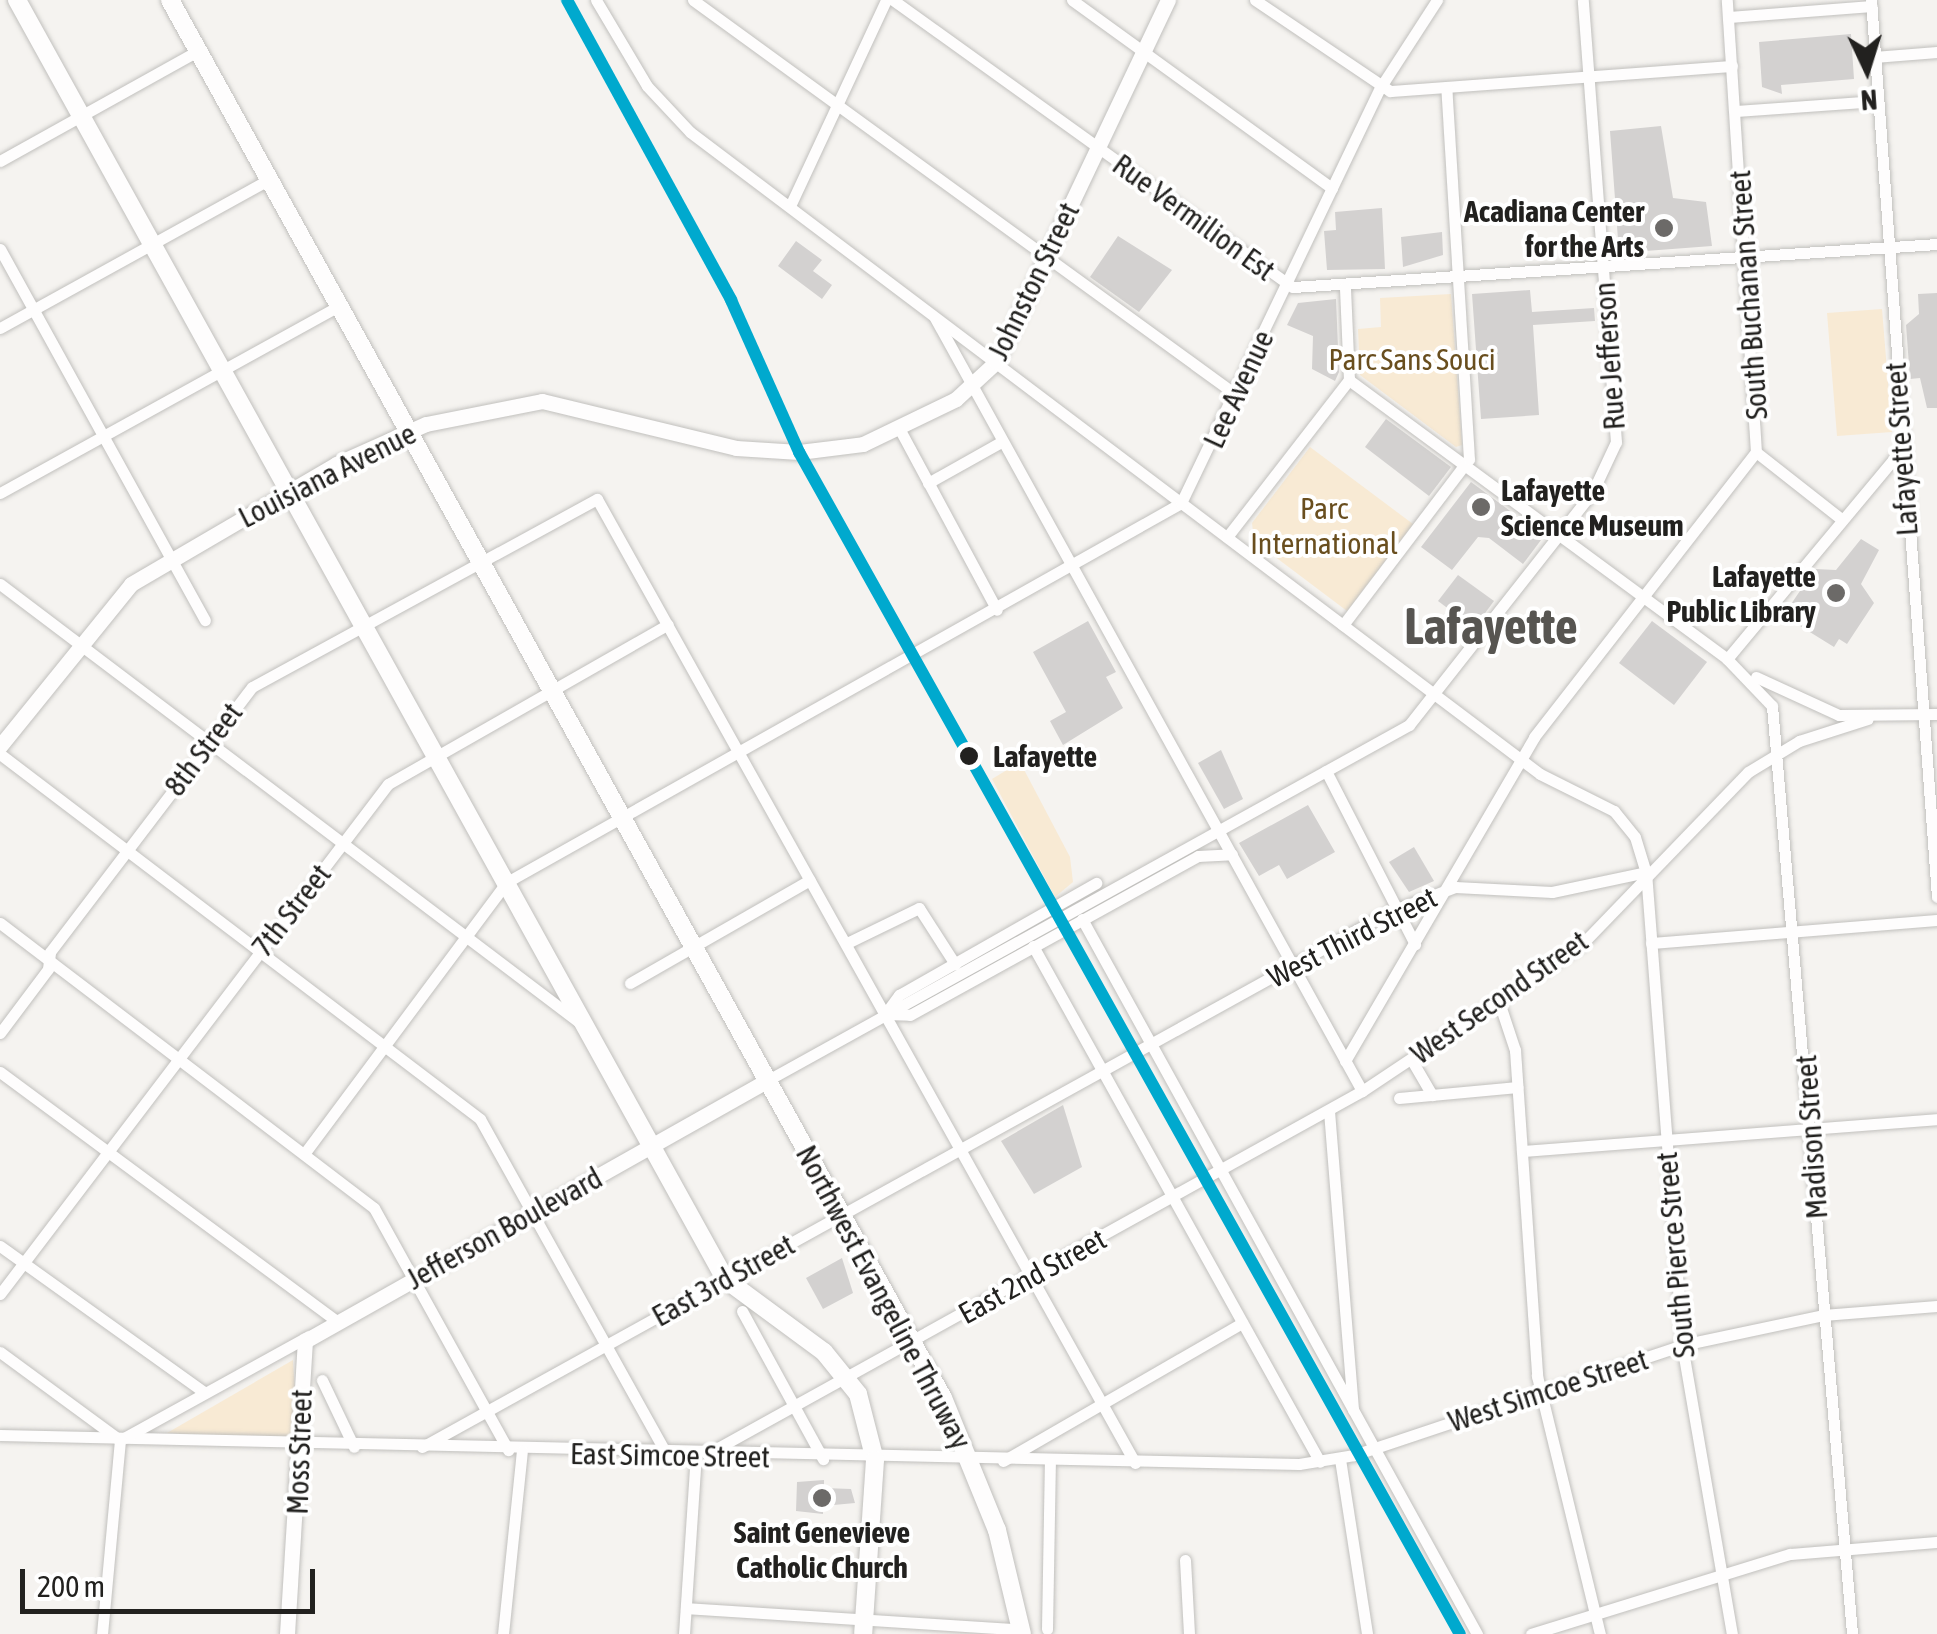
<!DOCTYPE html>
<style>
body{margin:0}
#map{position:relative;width:1937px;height:1634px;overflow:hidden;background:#f5f3f0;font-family:"Asap Condensed",sans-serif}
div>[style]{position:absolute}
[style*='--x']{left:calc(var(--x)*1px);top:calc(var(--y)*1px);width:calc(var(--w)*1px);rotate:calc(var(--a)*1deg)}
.green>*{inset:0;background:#f8ead4}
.building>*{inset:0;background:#d3d1d0}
.roads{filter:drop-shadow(0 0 2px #c1c0bd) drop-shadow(0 0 2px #c1c0bd)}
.minor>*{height:11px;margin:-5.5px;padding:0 5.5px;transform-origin:5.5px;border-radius:5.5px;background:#fefdfd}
.major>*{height:15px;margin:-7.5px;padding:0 7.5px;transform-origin:7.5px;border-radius:7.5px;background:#fefdfd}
.highway>*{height:18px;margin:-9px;padding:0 9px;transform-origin:9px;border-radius:9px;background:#fefdfd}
.rail-1>*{height:12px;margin:-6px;padding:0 6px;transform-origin:6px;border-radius:6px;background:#00a9ce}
.dots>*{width:28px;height:28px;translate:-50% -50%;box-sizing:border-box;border:5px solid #fff;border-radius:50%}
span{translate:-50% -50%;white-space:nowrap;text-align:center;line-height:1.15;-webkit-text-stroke:8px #fff;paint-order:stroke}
.poi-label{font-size:30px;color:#22211f;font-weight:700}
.right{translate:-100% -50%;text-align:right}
.left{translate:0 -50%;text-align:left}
.street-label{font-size:30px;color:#22211f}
.park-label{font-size:30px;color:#694e1e}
.stop-label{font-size:30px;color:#22211f;font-weight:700}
.town-label{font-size:50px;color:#575551;font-weight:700}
.north{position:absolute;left:1817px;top:20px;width:100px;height:100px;-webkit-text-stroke:8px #fff;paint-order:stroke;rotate:176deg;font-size:28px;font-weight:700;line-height:40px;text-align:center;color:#22211f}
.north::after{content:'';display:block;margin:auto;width:35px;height:45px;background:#22211f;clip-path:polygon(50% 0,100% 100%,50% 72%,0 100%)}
.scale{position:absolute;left:20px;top:1569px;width:295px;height:45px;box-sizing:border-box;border:5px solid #22211f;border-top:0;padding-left:12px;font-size:30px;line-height:35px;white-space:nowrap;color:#22211f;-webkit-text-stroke:8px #fff;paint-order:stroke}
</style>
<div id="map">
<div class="green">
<i style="clip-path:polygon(1451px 294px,1462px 445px,1456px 447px,1360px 375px,1358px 329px,1381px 327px,1380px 298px)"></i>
<i style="clip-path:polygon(1882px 309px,1892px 432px,1837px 436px,1827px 313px)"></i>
<i style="clip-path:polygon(1310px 447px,1413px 524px,1347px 611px,1254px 541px,1252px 523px)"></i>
<i style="clip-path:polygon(1020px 762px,1070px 857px,1073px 882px,1055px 897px,992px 779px)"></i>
<i style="clip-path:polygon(293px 1360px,298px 1441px,167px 1433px)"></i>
</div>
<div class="building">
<i style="clip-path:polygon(1851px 34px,1854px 79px,1781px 85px,1782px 94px,1762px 87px,1759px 42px)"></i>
<i style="clip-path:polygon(1661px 126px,1673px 198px,1706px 202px,1712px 246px,1619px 253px,1610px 131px)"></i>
<i style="clip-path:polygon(1382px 208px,1385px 269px,1327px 270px,1324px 231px,1336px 230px,1335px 212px)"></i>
<i style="clip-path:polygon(1442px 232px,1443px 255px,1403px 267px,1401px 237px)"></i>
<i style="clip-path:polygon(1118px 236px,1172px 270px,1139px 312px,1090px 277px)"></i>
<i style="clip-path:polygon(796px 241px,822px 260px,813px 271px,832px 285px,822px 299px,778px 266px)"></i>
<i style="clip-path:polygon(1530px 290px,1532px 312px,1594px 308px,1595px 321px,1533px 325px,1539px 415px,1481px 419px,1472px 294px)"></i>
<i style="clip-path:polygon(1937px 293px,1937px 408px,1927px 408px,1920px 378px,1910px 379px,1906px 325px,1919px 314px,1918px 294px)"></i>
<i style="clip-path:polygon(1336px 299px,1339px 372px,1335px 381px,1312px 369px,1313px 336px,1287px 325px,1298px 303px)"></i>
<i style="clip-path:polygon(1386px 419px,1451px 467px,1429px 496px,1365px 447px)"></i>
<i style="clip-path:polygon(1471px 482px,1544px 536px,1523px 564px,1489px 538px,1478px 537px,1452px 570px,1421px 547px)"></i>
<i style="clip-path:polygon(1861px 539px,1879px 550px,1861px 584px,1874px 603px,1847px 644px,1839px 639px,1834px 647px,1792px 621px,1797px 613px,1789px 607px,1815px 569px,1836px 570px)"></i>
<i style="clip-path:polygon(1458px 575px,1494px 601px,1474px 628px,1438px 601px)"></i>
<i style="clip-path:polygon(1088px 621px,1116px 672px,1106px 677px,1123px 708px,1063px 745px,1050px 721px,1066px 712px,1033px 652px)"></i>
<i style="clip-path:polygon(1652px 621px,1707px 662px,1674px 705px,1619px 663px)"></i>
<i style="clip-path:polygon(1221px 750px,1243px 799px,1224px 809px,1198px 763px)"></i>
<i style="clip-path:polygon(1308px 805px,1335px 852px,1287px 879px,1279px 865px,1259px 876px,1239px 843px)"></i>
<i style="clip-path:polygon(1414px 847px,1434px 881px,1409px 892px,1389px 862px)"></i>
<i style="clip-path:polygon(1063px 1105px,1082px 1167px,1034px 1194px,1001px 1141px)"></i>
<i style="clip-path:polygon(842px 1258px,853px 1293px,823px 1309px,806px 1278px)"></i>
<i style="clip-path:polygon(824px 1480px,824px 1488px,851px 1489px,855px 1503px,823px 1506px,823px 1514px,796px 1511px,797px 1482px)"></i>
</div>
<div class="roads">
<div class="minor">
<i style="--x:596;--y:0;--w:100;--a:59.3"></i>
<i style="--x:647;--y:86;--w:63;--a:46.9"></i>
<i style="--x:690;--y:132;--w:1065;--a:37.06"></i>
<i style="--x:1540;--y:774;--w:83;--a:26.6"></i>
<i style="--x:1614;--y:811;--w:33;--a:51"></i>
<i style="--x:1635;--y:837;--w:37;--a:73"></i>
<i style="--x:1646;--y:872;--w:474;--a:85.6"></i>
<i style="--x:1682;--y:1345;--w:293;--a:80.2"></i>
<i style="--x:693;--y:0;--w:670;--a:36.01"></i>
<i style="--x:893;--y:0;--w:492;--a:35.7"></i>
<i style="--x:1293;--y:287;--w:645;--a:-3.82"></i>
<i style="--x:1072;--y:0;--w:321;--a:35.9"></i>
<i style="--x:1255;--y:0;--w:163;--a:34"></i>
<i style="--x:1390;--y:91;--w:343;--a:-4.2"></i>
<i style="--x:1871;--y:0;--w:899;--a:85.79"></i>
<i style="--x:1729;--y:17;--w:143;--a:-4.4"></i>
<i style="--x:1874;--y:57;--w:63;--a:-4.5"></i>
<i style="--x:1736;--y:111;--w:141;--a:-4.1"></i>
<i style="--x:0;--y:161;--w:227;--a:-29.1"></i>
<i style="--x:790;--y:206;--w:227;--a:-65"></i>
<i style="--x:0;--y:249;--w:424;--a:61.1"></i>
<i style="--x:935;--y:318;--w:883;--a:61.08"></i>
<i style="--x:0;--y:328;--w:308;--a:-28.9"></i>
<i style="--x:1349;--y:380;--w:470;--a:36.4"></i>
<i style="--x:1727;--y:659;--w:65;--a:46.2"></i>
<i style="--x:1772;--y:706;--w:931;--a:85.07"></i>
<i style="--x:900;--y:430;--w:204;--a:61.7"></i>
<i style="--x:1756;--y:452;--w:107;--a:38.2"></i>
<i style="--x:928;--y:483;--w:84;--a:-29.3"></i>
<i style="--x:0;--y:493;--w:389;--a:-28.9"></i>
<i style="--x:1227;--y:537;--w:199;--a:-52.2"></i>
<i style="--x:1349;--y:380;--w:93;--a:-92.5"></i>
<i style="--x:0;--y:584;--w:726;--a:37.11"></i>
<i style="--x:1343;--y:625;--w:208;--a:-52.8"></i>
<i style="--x:1469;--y:459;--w:372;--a:-93.5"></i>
<i style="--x:1727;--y:659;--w:272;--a:-50.2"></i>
<i style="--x:1756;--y:677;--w:91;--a:24.6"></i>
<i style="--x:1839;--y:715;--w:98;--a:-0.6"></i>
<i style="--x:0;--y:754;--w:603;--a:37.25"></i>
<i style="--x:480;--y:1119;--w:385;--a:60.9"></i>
<i style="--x:1326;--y:771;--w:195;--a:62.8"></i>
<i style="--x:1082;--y:919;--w:817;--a:61.08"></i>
<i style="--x:0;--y:923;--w:470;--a:37.3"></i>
<i style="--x:374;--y:1208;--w:277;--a:61"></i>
<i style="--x:847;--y:943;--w:80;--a:-25.9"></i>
<i style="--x:919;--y:908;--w:67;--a:57.3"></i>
<i style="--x:1651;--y:943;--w:287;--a:-4.6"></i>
<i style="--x:1033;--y:946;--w:590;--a:60.92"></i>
<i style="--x:630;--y:983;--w:207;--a:-29.8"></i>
<i style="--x:1499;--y:1002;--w:51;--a:71.6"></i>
<i style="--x:1515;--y:1050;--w:327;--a:86.1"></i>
<i style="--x:1537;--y:1376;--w:266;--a:76.3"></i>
<i style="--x:888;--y:1010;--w:19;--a:-54"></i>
<i style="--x:899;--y:995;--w:227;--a:-29.6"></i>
<i style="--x:886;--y:1014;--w:24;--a:2"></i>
<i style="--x:910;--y:1015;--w:329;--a:-28.9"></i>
<i style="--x:1198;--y:856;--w:34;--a:-3"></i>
<i style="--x:0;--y:1033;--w:80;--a:-53.1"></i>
<i style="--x:48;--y:969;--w:17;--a:-83"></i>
<i style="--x:50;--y:952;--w:333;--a:-52.7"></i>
<i style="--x:252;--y:687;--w:393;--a:-28.6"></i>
<i style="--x:597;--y:499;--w:1104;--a:60.83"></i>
<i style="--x:1411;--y:1059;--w:42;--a:59.7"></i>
<i style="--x:1345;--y:1061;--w:375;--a:-59.7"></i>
<i style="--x:1534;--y:737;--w:361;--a:-52.1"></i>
<i style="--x:1756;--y:452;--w:453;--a:-93.7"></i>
<i style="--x:0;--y:1072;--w:418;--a:36.5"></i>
<i style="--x:768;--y:1080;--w:733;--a:-28.98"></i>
<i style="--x:1409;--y:725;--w:298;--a:-51.8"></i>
<i style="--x:1593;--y:491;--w:54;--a:-64.9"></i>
<i style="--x:1616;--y:442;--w:443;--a:-94.3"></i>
<i style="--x:1399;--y:1098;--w:119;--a:-5.3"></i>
<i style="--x:1329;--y:1111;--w:300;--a:85.4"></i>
<i style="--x:1522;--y:1151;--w:416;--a:-4.4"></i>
<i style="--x:304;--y:1154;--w:339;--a:-53.3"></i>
<i style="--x:507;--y:882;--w:773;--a:-29.35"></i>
<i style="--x:1181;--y:503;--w:460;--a:-64.4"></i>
<i style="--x:1380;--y:88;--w:105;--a:-57.1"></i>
<i style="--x:0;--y:1246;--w:252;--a:35.6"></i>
<i style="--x:0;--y:1294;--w:641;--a:-52.74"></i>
<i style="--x:388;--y:784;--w:322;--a:-29.7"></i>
<i style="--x:742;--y:1311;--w:169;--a:61.3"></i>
<i style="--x:0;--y:1352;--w:149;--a:36.3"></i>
<i style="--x:322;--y:1380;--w:74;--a:64.5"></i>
<i style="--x:0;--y:1435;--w:1299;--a:1.28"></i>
<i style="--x:1299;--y:1464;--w:56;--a:-9.3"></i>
<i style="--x:1354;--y:1455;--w:346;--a:-18.5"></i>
<i style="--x:1682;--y:1345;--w:144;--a:-12"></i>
<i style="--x:1823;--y:1315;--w:114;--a:-4.5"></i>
<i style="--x:124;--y:1438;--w:211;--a:-28.9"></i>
<i style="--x:422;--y:1447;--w:1105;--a:-28.95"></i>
<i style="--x:1389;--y:912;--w:71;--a:-20.7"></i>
<i style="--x:1455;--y:887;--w:97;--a:3"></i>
<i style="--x:1552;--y:892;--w:96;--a:-12"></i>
<i style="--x:707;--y:1454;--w:749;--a:-29"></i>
<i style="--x:1362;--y:1091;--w:263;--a:-33.7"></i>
<i style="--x:1581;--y:945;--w:240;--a:-46"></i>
<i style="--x:1748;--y:772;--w:60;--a:-31.3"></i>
<i style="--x:1799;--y:741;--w:72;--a:-17.7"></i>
<i style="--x:1340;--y:1459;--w:177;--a:81.2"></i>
<i style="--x:1003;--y:1461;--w:276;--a:-30"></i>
<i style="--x:1185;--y:1560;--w:74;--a:86.9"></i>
<i style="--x:686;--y:1608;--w:337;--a:3.7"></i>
<i style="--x:1047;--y:1629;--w:167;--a:-89"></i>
<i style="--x:102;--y:1634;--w:195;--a:-84.7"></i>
<i style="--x:503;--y:1634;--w:184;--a:-84.1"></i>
<i style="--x:684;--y:1634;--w:179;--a:-86.2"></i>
<i style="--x:1531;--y:1634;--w:271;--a:-17.2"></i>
<i style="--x:1790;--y:1554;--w:147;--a:-4.7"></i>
</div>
<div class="major">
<i style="--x:0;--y:746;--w:208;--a:-51"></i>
<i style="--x:131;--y:584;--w:238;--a:-30.3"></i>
<i style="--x:336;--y:464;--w:98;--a:-24"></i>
<i style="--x:426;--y:424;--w:118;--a:-11.2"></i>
<i style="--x:542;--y:401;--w:200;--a:13.6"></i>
<i style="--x:736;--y:448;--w:63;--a:3.6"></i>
<i style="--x:799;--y:452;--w:64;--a:-7.1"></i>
<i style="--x:863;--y:444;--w:103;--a:-25.8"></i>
<i style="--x:956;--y:399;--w:54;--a:-42.8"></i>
<i style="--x:996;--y:362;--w:401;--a:-64.6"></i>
<i style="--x:287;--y:1634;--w:294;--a:-86.5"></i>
<i style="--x:305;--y:1341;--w:531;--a:-29.41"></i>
</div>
<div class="highway">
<i style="--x:17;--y:0;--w:1462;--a:61.03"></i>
<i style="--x:725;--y:1279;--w:123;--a:36.4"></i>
<i style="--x:824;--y:1352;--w:54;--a:51"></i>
<i style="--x:858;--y:1394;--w:68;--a:75.6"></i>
<i style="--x:875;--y:1460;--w:174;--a:93.9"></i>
<i style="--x:170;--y:0;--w:1597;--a:61.06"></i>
<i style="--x:943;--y:1398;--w:143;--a:67.8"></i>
<i style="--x:997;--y:1530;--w:107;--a:76.5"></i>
</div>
</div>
<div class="rail-1">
<i style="--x:567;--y:0;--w:342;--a:61.3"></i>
<i style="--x:731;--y:300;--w:167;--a:65.9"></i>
<i style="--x:799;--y:452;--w:1354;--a:60.79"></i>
</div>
<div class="dots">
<i style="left:1664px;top:228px;background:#6c6a68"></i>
<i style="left:1481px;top:507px;background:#6c6a68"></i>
<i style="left:1836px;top:593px;background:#6c6a68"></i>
<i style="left:969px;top:756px;background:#22211f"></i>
<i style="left:822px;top:1498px;background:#6c6a68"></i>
</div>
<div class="poi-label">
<span class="right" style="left:1644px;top:228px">Acadiana Center<br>for the Arts</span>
<span class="left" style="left:1501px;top:507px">Lafayette<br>Science Museum</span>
<span class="right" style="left:1816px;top:593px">Lafayette<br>Public Library</span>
<span style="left:822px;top:1549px">Saint Genevieve<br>Catholic Church</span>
</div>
<div class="street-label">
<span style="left:1194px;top:217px;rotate:36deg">Rue Vermilion Est</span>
<span style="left:1033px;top:281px;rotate:-64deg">Johnston Street</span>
<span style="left:1748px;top:295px;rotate:-94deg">South Buchanan Street</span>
<span style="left:1609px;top:356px;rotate:-94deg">Rue Jefferson</span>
<span style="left:1238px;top:389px;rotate:-65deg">Lee Avenue</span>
<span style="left:1901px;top:449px;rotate:-94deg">Lafayette Street</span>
<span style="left:327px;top:475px;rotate:-27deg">Louisiana Avenue</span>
<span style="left:203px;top:749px;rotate:-53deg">8th Street</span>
<span style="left:291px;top:910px;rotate:-52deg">7th Street</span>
<span style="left:1352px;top:937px;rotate:-27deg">West Third Street</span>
<span style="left:1499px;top:997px;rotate:-35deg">West Second Street</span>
<span style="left:1811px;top:1137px;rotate:-94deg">Madison Street</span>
<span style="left:504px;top:1228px;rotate:-29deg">Jefferson Boulevard</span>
<span style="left:1675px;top:1255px;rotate:-95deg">South Pierce Street</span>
<span style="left:1032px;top:1276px;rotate:-29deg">East 2nd Street</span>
<span style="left:723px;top:1280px;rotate:-29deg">East 3rd Street</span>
<span style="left:884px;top:1297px;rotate:62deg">Northwest Evangeline Thruway</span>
<span style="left:1548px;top:1390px;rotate:-18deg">West Simcoe Street</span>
<span style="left:299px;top:1452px;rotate:-88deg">Moss Street</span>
<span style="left:670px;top:1455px;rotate:1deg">East Simcoe Street</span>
</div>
<div class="park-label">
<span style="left:1412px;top:359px">Parc Sans Souci</span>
<span style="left:1324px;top:525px">Parc<br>International</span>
</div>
<div class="stop-label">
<span class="left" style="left:993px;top:756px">Lafayette</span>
</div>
<div class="town-label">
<span style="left:1491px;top:627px">Lafayette</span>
</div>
<div class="north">N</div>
<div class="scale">200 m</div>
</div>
